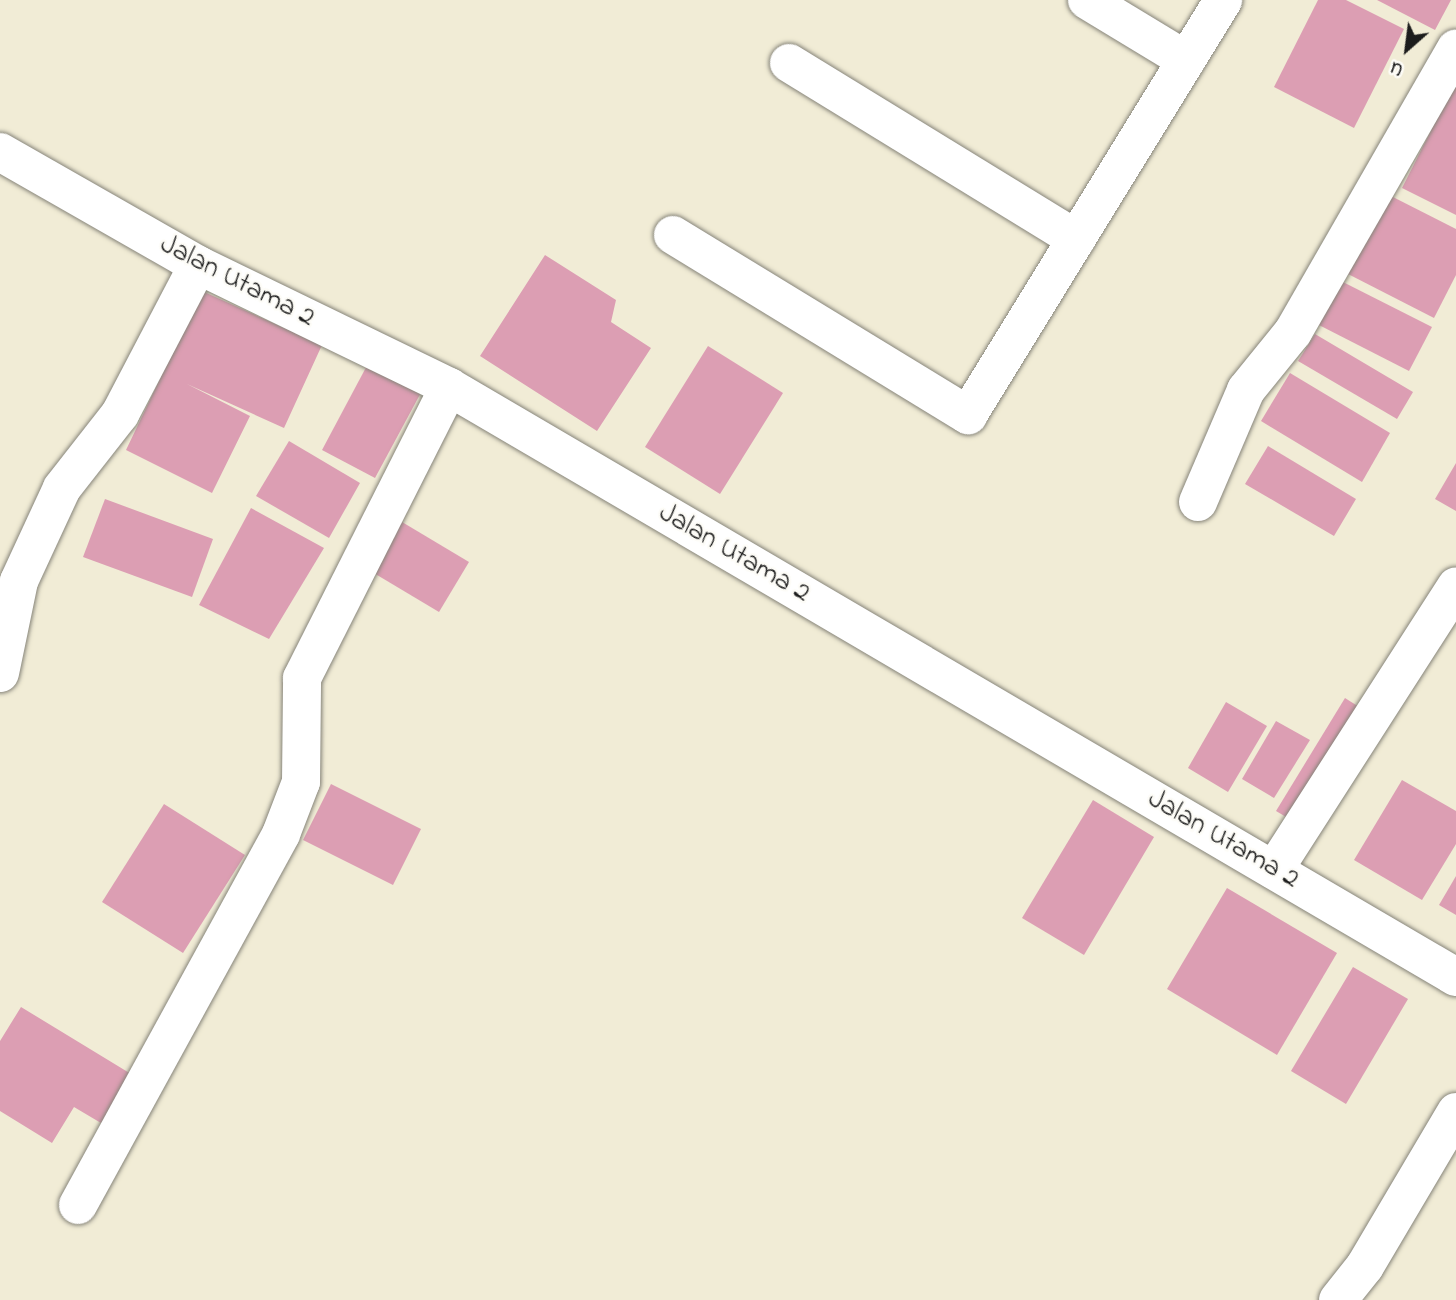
<!DOCTYPE html>
<style>
body{margin:0}
#map{position:relative;width:1456px;height:1300px;overflow:hidden;background:#f1ecd6;font-family:"Indie Flower",sans-serif}
div>[style]{position:absolute}
[style*='--x']{left:calc(var(--x)*1px);top:calc(var(--y)*1px);width:calc(var(--w)*1px);rotate:calc(var(--a)*1deg)}
.building>*{inset:0;background:#dc9eb3}
.roads{filter:drop-shadow(0 0 2px #868479) drop-shadow(0 0 2px #868479)}
.minor>*{height:38px;margin:-19px;padding:0 19px;transform-origin:19px;border-radius:19px;background:#fff}
span{translate:-50% -50%;white-space:nowrap;text-align:center;line-height:1.15;-webkit-text-stroke:5px #fdfcf7;paint-order:stroke}
.street-label{font-size:28px;color:#1c1c1c}
.north{position:absolute;left:1372px;top:14px;width:70px;height:70px;-webkit-text-stroke:5px #fdfcf7;paint-order:stroke;rotate:208deg;font-size:19px;font-weight:700;line-height:28px;text-align:center;color:#1c1c1c}
.north::after{content:'';display:block;margin:auto;width:24px;height:32px;background:#1c1c1c;clip-path:polygon(50% 0,100% 100%,50% 72%,0 100%)}
</style>
<div id="map">
<div class="building">
<i style="clip-path:polygon(1318px 0,1346px 0,1404px 29px,1354px 128px,1274px 87px)"></i>
<i style="clip-path:polygon(1377px 0,1451px 0,1435px 30px)"></i>
<i style="clip-path:polygon(1456px 81px,1456px 215px,1402px 188px)"></i>
<i style="clip-path:polygon(1389px 195px,1456px 229px,1456px 275px,1434px 318px,1348px 274px)"></i>
<i style="clip-path:polygon(545px 255px,616px 300px,611px 322px,651px 348px,597px 431px,480px 356px)"></i>
<i style="clip-path:polygon(1337px 279px,1432px 327px,1409px 371px,1315px 323px)"></i>
<i style="clip-path:polygon(202px 291px,322px 345px,284px 428px,187px 384px,250px 416px,212px 493px,126px 450px)"></i>
<i style="clip-path:polygon(1315px 334px,1413px 392px,1397px 419px,1298px 361px)"></i>
<i style="clip-path:polygon(708px 346px,783px 393px,720px 494px,645px 447px)"></i>
<i style="clip-path:polygon(371px 358px,424px 387px,375px 478px,322px 450px)"></i>
<i style="clip-path:polygon(1290px 373px,1390px 433px,1362px 482px,1261px 421px)"></i>
<i style="clip-path:polygon(289px 441px,360px 483px,329px 538px,256px 496px)"></i>
<i style="clip-path:polygon(1268px 446px,1356px 499px,1334px 536px,1245px 484px)"></i>
<i style="clip-path:polygon(1456px 463px,1456px 511px,1435px 499px)"></i>
<i style="clip-path:polygon(105px 499px,213px 539px,192px 597px,83px 557px)"></i>
<i style="clip-path:polygon(251px 508px,324px 548px,269px 639px,199px 605px)"></i>
<i style="clip-path:polygon(392px 516px,469px 562px,439px 612px,362px 566px)"></i>
<i style="clip-path:polygon(1345px 698px,1367px 712px,1298px 824px,1276px 811px)"></i>
<i style="clip-path:polygon(1226px 702px,1267px 726px,1228px 792px,1188px 768px)"></i>
<i style="clip-path:polygon(1276px 721px,1310px 740px,1274px 798px,1242px 779px)"></i>
<i style="clip-path:polygon(1402px 780px,1456px 811px,1456px 844px,1422px 900px,1354px 860px)"></i>
<i style="clip-path:polygon(331px 784px,421px 829px,393px 885px,303px 840px)"></i>
<i style="clip-path:polygon(1093px 800px,1154px 837px,1084px 955px,1022px 918px)"></i>
<i style="clip-path:polygon(164px 804px,245px 855px,183px 953px,102px 902px)"></i>
<i style="clip-path:polygon(1456px 876px,1456px 915px,1439px 905px)"></i>
<i style="clip-path:polygon(1227px 888px,1337px 953px,1277px 1055px,1167px 989px)"></i>
<i style="clip-path:polygon(1353px 967px,1408px 999px,1346px 1104px,1291px 1071px)"></i>
<i style="clip-path:polygon(21px 1007px,136px 1077px,106px 1126px,74px 1107px,52px 1143px,0 1111px,0 1041px)"></i>
</div>
<div class="roads">
<div class="minor">
<i style="--x:1087;--y:0;--w:116;--a:31.2"></i>
<i style="--x:789;--y:63;--w:337;--a:31.5"></i>
<i style="--x:0;--y:152;--w:228;--a:29.7"></i>
<i style="--x:198;--y:265;--w:279;--a:25.9"></i>
<i style="--x:449;--y:387;--w:1167;--a:30.37"></i>
<i style="--x:673;--y:235;--w:346;--a:31.4"></i>
<i style="--x:968;--y:415;--w:487;--a:-58.4"></i>
<i style="--x:1198;--y:502;--w:122;--a:-66.8"></i>
<i style="--x:1246;--y:390;--w:75;--a:-51"></i>
<i style="--x:1293;--y:332;--w:327;--a:-60.1"></i>
<i style="--x:0;--y:673;--w:94;--a:-78.3"></i>
<i style="--x:19;--y:581;--w:102;--a:-65.2"></i>
<i style="--x:62;--y:488;--w:94;--a:-51.9"></i>
<i style="--x:120;--y:414;--w:168;--a:-62.4"></i>
<i style="--x:1274;--y:870;--w:337;--a:-57.3"></i>
<i style="--x:78;--y:1205;--w:423;--a:-61.3"></i>
<i style="--x:281;--y:834;--w:56;--a:-69"></i>
<i style="--x:301;--y:782;--w:104;--a:-89.4"></i>
<i style="--x:302;--y:678;--w:326;--a:-63.2"></i>
<i style="--x:1338;--y:1300;--w:43;--a:-51.5"></i>
<i style="--x:1365;--y:1266;--w:179;--a:-59.4"></i>
</div>
</div>
<div class="street-label">
<span style="left:237px;top:282px;rotate:27deg">Jalan Utama 2</span>
<span style="left:734px;top:554px;rotate:30deg">Jalan Utama 2</span>
<span style="left:1223px;top:840px;rotate:30deg">Jalan Utama 2</span>
</div>
<div class="north">U</div>
</div>
